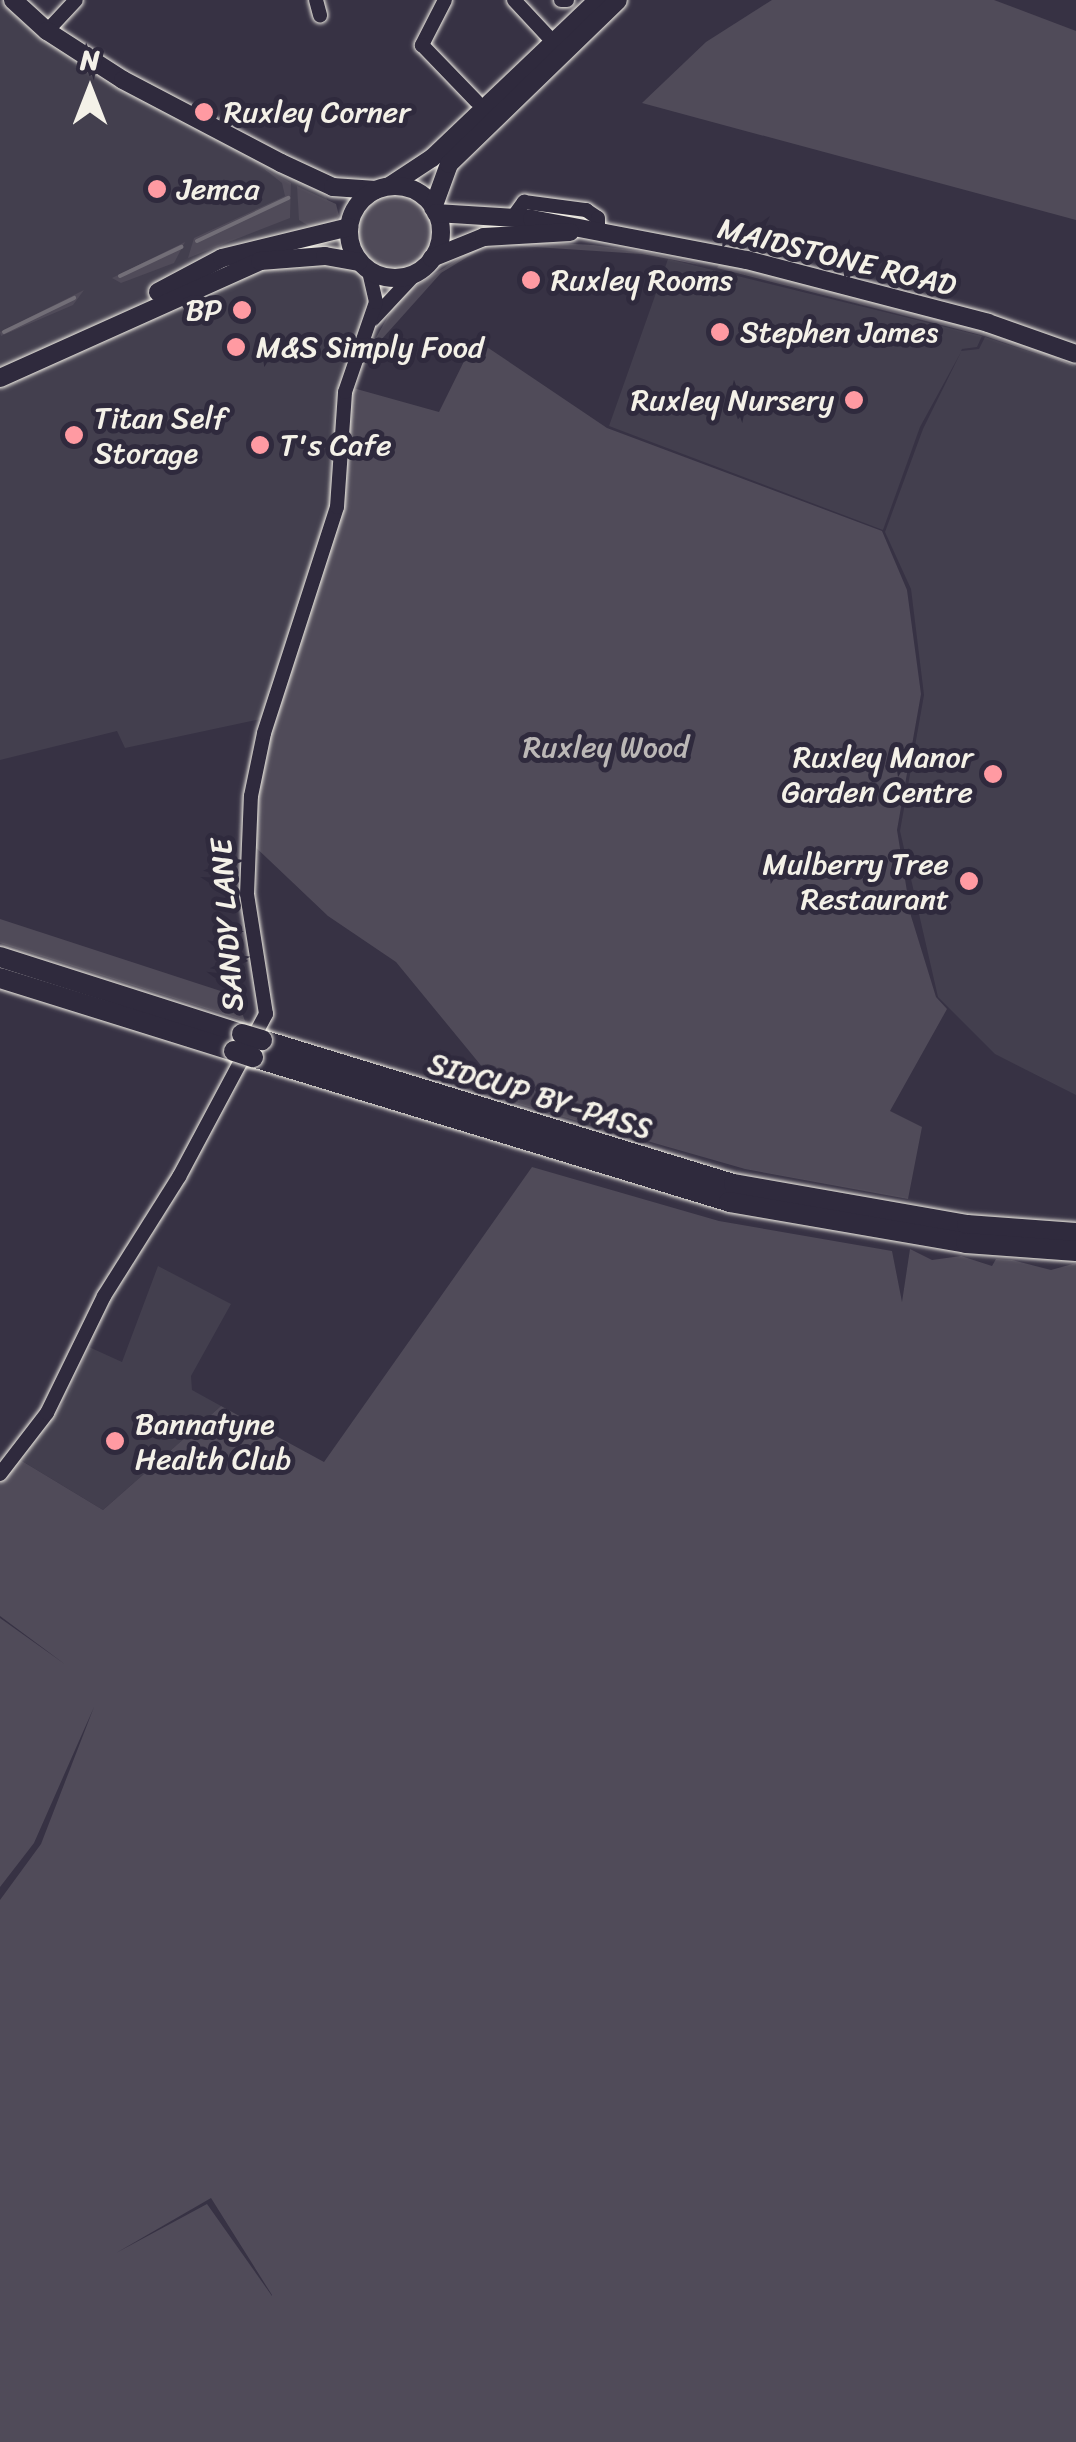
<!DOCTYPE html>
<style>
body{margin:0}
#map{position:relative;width:1076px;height:2442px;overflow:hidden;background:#373244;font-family:Sriracha,sans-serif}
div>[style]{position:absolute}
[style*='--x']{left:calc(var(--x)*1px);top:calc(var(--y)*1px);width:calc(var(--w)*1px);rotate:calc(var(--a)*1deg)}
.built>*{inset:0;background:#433f4e}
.green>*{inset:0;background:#504b59}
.round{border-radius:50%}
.stream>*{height:4px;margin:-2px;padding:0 2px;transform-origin:2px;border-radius:2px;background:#726e77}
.roads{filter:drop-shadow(0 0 2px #f4f1e8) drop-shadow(0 0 2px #f4f1e8)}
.minor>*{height:14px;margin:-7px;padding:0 7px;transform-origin:7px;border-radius:7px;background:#2f2a3d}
.major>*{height:18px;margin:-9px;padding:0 9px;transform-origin:9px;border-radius:9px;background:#2f2a3d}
.major>.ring{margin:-9px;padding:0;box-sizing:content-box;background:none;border:18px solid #2f2a3d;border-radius:50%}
.highway>*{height:20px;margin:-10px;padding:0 10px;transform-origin:10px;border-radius:10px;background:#2f2a3d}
.bridges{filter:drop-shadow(0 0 2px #f4f1e8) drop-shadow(0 0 2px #f4f1e8)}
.highway-bridge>*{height:20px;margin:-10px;padding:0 10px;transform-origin:10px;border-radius:10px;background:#2f2a3d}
.dots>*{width:28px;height:28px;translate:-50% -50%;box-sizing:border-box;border:5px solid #2f2a3d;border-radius:50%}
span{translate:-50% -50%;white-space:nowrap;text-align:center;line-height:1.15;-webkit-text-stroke:10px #2f2a3d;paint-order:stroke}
.poi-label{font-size:30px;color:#f4f1e8}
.left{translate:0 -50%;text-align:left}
.right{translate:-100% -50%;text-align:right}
.street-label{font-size:30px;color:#f4f1e8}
.park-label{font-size:30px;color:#bbb7b6}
.north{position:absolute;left:40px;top:40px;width:100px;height:100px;-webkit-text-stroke:8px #2f2a3d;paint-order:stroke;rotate:0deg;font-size:28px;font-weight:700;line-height:40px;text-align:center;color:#f4f1e8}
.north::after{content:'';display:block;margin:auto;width:35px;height:45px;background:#f4f1e8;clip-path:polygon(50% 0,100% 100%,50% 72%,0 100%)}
</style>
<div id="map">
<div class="built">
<i style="clip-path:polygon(0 0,32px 30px,323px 190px,365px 287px,364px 320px,341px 384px,340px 484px,297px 631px,261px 719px,125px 748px,117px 731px,0 760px)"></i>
<i style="clip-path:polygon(668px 259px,982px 336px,977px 347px,962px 349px,961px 351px,979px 349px,985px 337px,1076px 367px,1076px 1095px,995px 1054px,938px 997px,900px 831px,924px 695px,911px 589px,885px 532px,923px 429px,961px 352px,920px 427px,883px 530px,609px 426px)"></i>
<i style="clip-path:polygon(158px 1266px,231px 1304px,191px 1376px,192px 1390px,221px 1406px,103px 1510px,17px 1458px,66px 1400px,89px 1347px,122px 1362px)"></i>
</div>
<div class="green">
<i style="clip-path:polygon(772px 0,994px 0,1076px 31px,1076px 220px,642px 103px,706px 42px)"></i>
<i style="clip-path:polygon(263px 168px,291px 183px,290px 218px,188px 258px,194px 238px,285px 196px,282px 183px)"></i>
<i style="clip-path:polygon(297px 186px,336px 204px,339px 216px,330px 228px,317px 231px,299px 220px)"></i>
<i class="round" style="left:356px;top:193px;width:78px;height:78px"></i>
<i style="clip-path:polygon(521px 241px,593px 245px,646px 252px,701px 265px,642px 254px,489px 244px,441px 273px,364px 359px,399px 297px,467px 253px,489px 244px)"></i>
<i style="clip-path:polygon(185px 242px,174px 263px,121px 283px,112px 278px)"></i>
<i style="clip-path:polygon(721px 262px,977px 329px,1037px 348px,1076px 367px,985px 336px,717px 268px)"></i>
<i style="clip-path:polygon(84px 290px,73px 305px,1px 336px,0 332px)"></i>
<i style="clip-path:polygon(475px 339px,607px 428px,882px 531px,907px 590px,921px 694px,897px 830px,911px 916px,936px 997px,947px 1009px,890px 1111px,922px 1127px,908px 1199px,745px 1169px,511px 1102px,396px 962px,328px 916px,248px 840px,266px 734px,332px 532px,353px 388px,439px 412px)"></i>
<i style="clip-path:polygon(0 919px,236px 996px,245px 1021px,0 943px)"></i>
<i style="clip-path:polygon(evenodd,532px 1167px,719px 1221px,892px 1251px,902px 1302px,910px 1249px,932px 1260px,961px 1256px,992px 1266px,996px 1259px,1012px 1260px,1051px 1270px,1076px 1263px,1076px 2442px,0 2442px,0 1900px,41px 1844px,94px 1707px,34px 1843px,0 1887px,0 1618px,66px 1665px,0 1616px,0 1483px,17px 1458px,103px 1510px,221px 1406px,324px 1462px,532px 1167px,211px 2198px,272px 2295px,272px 2296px,207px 2204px,116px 2253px,211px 2198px)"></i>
</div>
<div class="stream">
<i style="--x:197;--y:241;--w:101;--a:-25.3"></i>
<i style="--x:120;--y:276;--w:68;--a:-25.4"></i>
<i style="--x:4;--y:332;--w:78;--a:-25.9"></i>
</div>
<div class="roads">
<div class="minor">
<i style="--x:316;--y:0;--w:16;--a:75"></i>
<i style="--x:445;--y:0;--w:51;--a:117.1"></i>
<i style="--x:422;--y:45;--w:78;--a:46"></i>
<i style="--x:514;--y:0;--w:60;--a:47"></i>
<i style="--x:561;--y:0;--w:6;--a:0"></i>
<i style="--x:47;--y:31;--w:42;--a:-46.9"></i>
<i style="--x:513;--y:217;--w:19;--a:-54"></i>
<i style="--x:524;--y:202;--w:63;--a:7.4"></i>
<i style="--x:586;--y:210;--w:14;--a:34"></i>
<i style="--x:598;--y:218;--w:14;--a:90"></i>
<i style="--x:373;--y:319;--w:63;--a:-46.9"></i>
<i style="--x:0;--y:1474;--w:77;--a:-52.4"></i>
<i style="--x:47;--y:1413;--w:130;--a:-64"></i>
<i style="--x:104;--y:1296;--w:141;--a:-57.8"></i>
<i style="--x:179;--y:1177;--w:185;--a:-61.9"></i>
<i style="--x:266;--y:1014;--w:121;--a:-99"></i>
<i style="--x:247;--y:894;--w:98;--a:-87.7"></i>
<i style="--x:251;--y:796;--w:64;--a:-78.3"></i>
<i style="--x:264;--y:733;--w:237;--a:-72.1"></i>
<i style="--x:337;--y:507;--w:115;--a:-86"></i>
<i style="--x:345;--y:392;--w:95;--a:-71"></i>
<i style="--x:376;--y:302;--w:31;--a:-103"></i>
</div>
<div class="major">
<i style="--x:13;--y:0;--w:46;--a:42.4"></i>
<i style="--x:47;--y:31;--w:90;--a:32.8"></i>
<i style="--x:123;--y:80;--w:178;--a:27.7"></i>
<i style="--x:281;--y:163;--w:57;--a:24.8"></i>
<i style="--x:333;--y:187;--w:43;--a:4"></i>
<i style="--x:391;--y:185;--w:49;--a:-33.4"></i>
<i style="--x:432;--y:158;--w:229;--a:-43.6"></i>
<i class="ring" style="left:349px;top:186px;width:74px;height:74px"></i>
<i style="--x:433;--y:208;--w:47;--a:-70"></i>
<i style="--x:449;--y:164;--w:235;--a:-44.1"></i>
<i style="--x:436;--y:213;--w:96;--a:3.6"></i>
<i style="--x:532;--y:219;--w:219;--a:10.8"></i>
<i style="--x:747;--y:260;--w:249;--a:14.6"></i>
<i style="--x:988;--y:323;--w:93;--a:19.4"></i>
<i style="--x:432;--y:258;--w:56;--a:-22"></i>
<i style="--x:484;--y:237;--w:86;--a:-3.3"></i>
<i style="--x:158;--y:292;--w:72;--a:-28"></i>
<i style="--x:222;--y:258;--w:131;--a:-13.7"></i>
<i style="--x:0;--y:378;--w:285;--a:-24.2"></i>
<i style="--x:260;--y:261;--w:65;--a:-4.4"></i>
<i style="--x:325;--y:256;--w:34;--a:10"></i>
</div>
<div class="highway">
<i style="--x:0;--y:957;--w:254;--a:17.7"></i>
<i style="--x:0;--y:978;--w:245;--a:17.3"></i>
<i style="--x:262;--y:1040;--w:493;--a:17"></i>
<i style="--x:734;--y:1184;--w:237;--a:10"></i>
<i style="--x:967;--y:1225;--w:109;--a:4.2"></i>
<i style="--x:253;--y:1057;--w:498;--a:16.9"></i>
<i style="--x:729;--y:1202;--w:241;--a:9.8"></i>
<i style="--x:966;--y:1243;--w:110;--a:4.2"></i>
</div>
</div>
<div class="bridges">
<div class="highway-bridge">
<i style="--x:242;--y:1034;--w:21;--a:17"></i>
<i style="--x:234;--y:1051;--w:20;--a:18"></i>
</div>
</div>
<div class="dots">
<i style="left:204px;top:112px;background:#ff9aa2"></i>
<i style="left:157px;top:189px;background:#ff9aa2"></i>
<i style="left:531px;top:280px;background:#ff9aa2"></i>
<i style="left:242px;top:310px;background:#ff9aa2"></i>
<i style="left:720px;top:332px;background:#ff9aa2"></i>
<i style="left:236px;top:347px;background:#ff9aa2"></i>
<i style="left:854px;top:400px;background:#ff9aa2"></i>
<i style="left:74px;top:435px;background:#ff9aa2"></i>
<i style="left:260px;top:445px;background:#ff9aa2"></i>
<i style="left:993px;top:774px;background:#ff9aa2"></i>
<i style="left:969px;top:881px;background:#ff9aa2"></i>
<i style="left:115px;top:1441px;background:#ff9aa2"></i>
</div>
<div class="poi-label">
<span class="left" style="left:224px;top:112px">Ruxley Corner</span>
<span class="left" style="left:177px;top:189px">Jemca</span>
<span class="left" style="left:551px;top:280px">Ruxley Rooms</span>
<span class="right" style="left:222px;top:310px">BP</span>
<span class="left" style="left:740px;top:332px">Stephen James</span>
<span class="left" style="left:256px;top:347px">M&amp;S Simply Food</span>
<span class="right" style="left:834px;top:400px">Ruxley Nursery</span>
<span class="left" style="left:94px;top:435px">Titan Self<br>Storage</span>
<span class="left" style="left:280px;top:445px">T's Cafe</span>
<span class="right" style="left:973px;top:774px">Ruxley Manor<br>Garden Centre</span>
<span class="right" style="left:949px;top:881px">Mulberry Tree<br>Restaurant</span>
<span class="left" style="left:135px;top:1441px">Bannatyne<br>Health Club</span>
</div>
<div class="street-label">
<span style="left:837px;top:257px;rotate:14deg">MAIDSTONE ROAD</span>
<span style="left:227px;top:925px;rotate:-94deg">SANDY LANE</span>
<span style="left:540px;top:1096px;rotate:17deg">SIDCUP BY-PASS</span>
</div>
<div class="park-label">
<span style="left:606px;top:747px">Ruxley Wood</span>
</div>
<div class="north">N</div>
</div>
